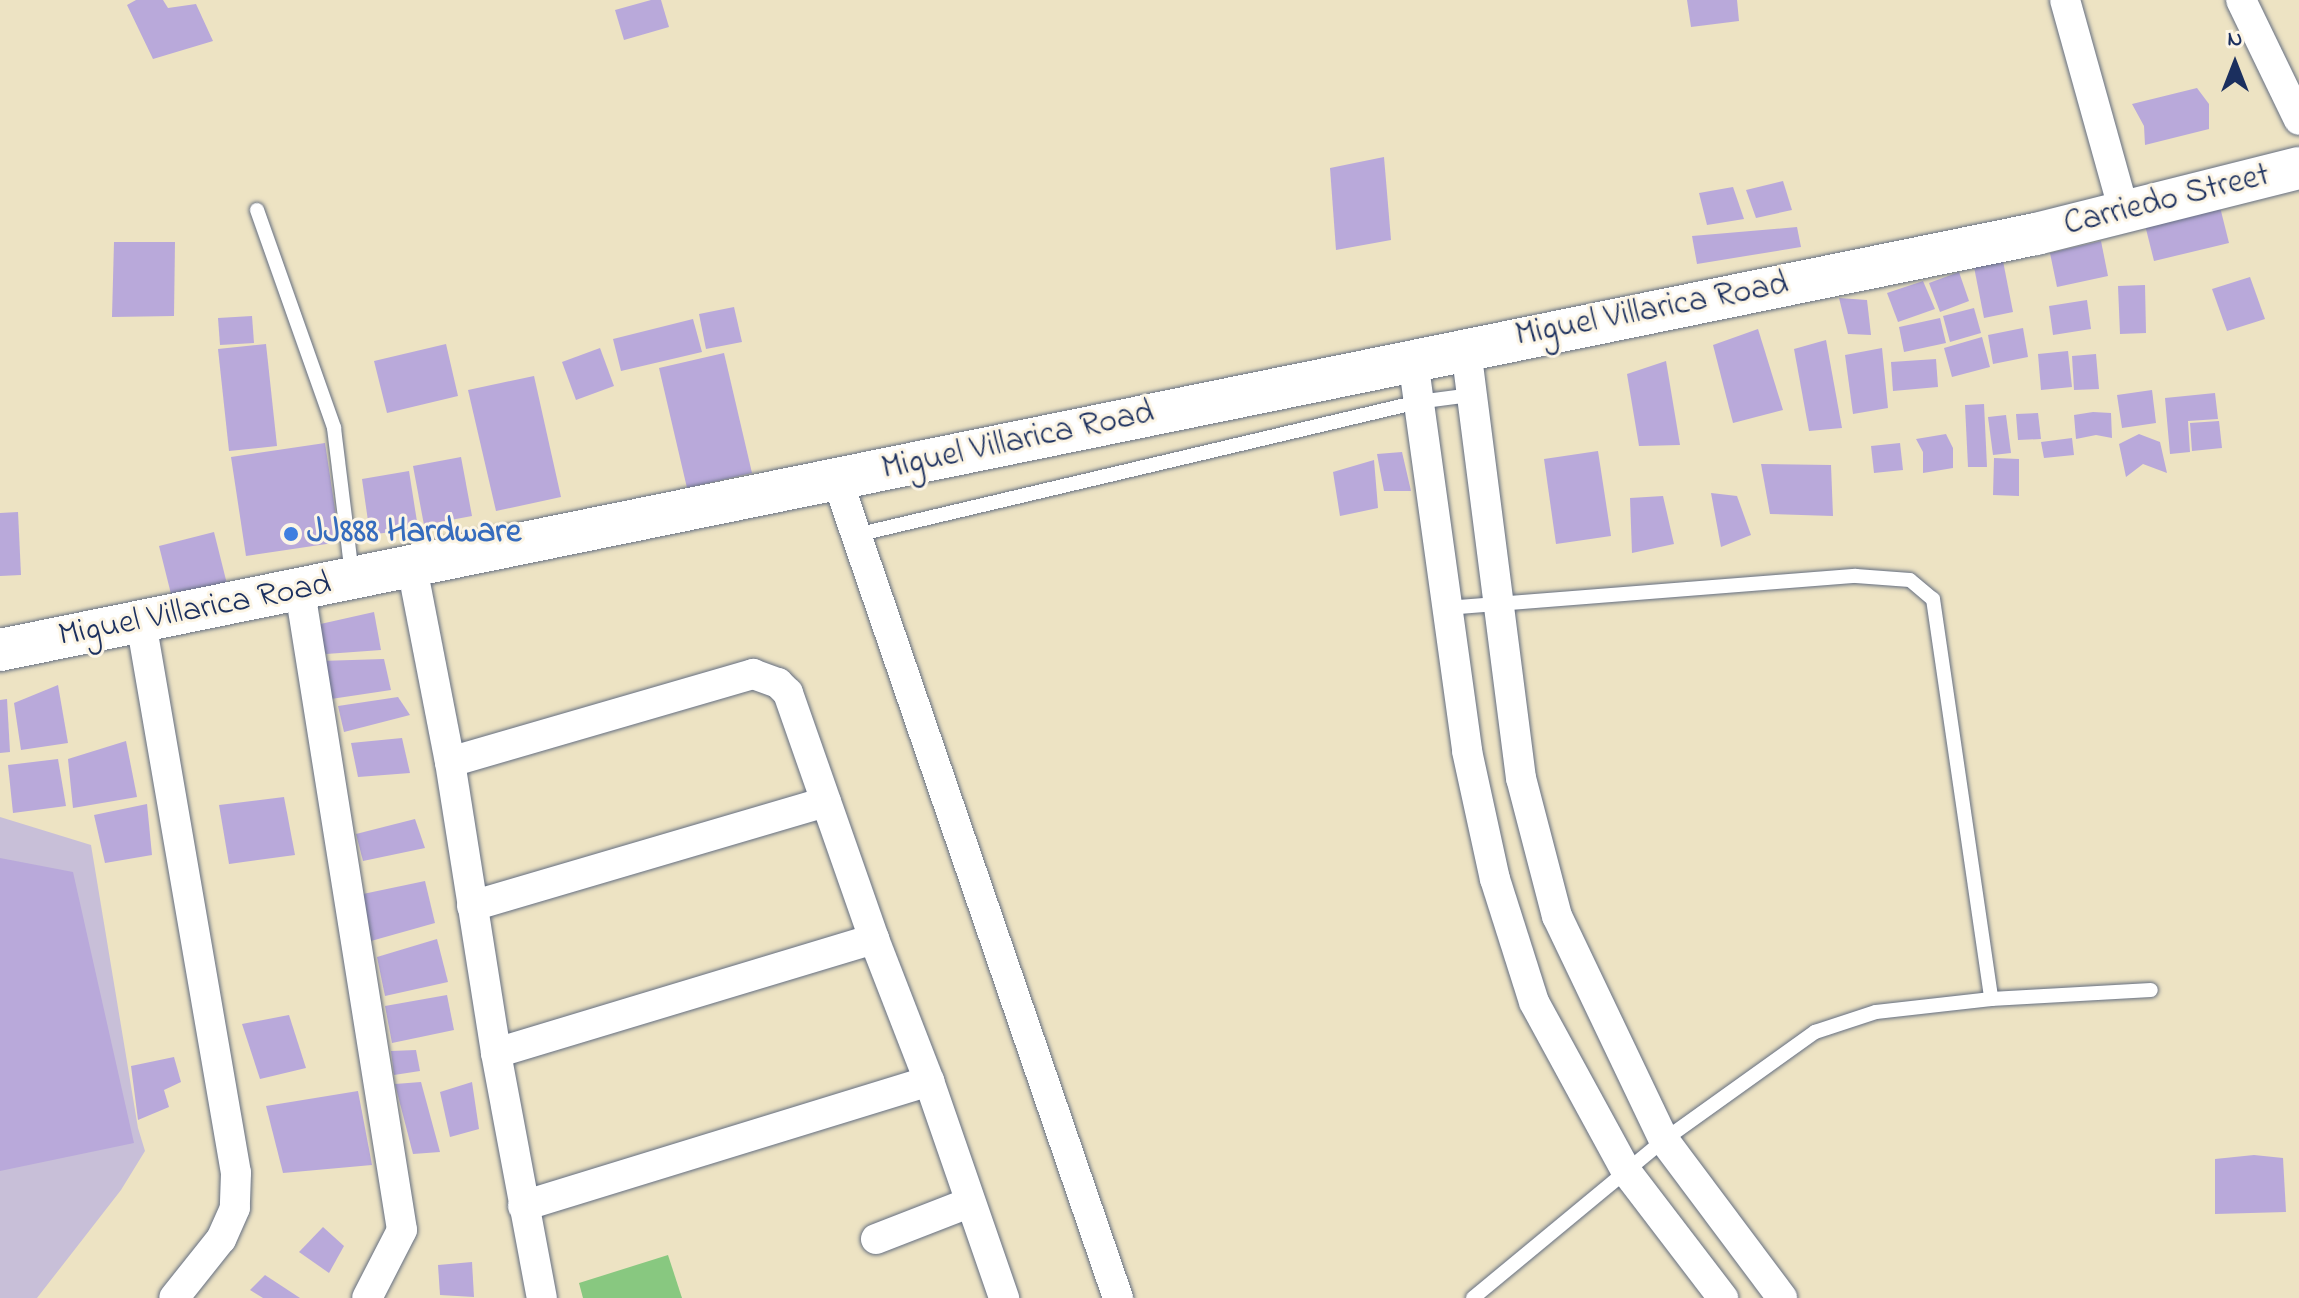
<!DOCTYPE html>
<style>
body{margin:0}
#map{position:relative;width:2299px;height:1298px;overflow:hidden;background:#ede3c3;font-family:"Indie Flower",sans-serif}
div>[style]{position:absolute}
[style*='--x']{left:calc(var(--x)*1px);top:calc(var(--y)*1px);width:calc(var(--w)*1px);rotate:calc(var(--a)*1deg)}
.industrial>*{inset:0;background:#c8bfd8}
.green>*{inset:0;background:#88c880}
.building>*{inset:0;background:#b9a9da}
.roads{filter:drop-shadow(0 0 2px #646e81) drop-shadow(0 0 2px #646e81)}
.service>*{height:14px;margin:-7px;padding:0 7px;transform-origin:7px;border-radius:7px;background:#fff}
.minor>*{height:30px;margin:-15px;padding:0 15px;transform-origin:15px;border-radius:15px;background:#fff}
.secondary>*{height:42px;margin:-21px;padding:0 21px;transform-origin:21px;border-radius:21px;background:#fff}
.dots>*{width:22px;height:22px;translate:-50% -50%;box-sizing:border-box;border:4px solid #fcf5e5;border-radius:50%}
span{translate:-50% -50%;white-space:nowrap;text-align:center;line-height:1.15;-webkit-text-stroke:6px #fcf5e5;paint-order:stroke}
.street-label{font-size:34px;color:#1b2f5e}
.shop-label{font-size:34px;color:#366cbe;font-weight:700}
.left{translate:0 -50%;text-align:left}
.north{position:absolute;left:2195px;top:24px;width:80px;height:80px;-webkit-text-stroke:6px #fcf5e5;paint-order:stroke;rotate:0deg;font-size:22px;font-weight:700;line-height:32px;text-align:center;color:#1b2f5e}
.north::after{content:'';display:block;margin:auto;width:28px;height:36px;background:#1b2f5e;clip-path:polygon(50% 0,100% 100%,50% 72%,0 100%)}
</style>
<div id="map">
<div class="industrial">
<i style="clip-path:polygon(0 817px,91px 845px,138px 1128px,145px 1151px,121px 1190px,37px 1298px,0 1298px)"></i>
</div>
<div class="green">
<i style="clip-path:polygon(668px 1255px,682px 1298px,583px 1298px,579px 1283px)"></i>
</div>
<div class="building">
<i style="clip-path:polygon(136px 0,163px 0,168px 8px,196px 4px,213px 41px,153px 59px,127px 5px)"></i>
<i style="clip-path:polygon(651px 0,661px 0,669px 27px,624px 40px,615px 10px)"></i>
<i style="clip-path:polygon(1687px 0,1737px 0,1739px 21px,1691px 27px)"></i>
<i style="clip-path:polygon(2197px 88px,2209px 104px,2209px 129px,2145px 145px,2144px 126px,2132px 104px)"></i>
<i style="clip-path:polygon(1384px 157px,1391px 240px,1336px 250px,1330px 168px)"></i>
<i style="clip-path:polygon(1783px 181px,1792px 210px,1756px 218px,1746px 190px)"></i>
<i style="clip-path:polygon(1733px 187px,1744px 219px,1707px 225px,1699px 193px)"></i>
<i style="clip-path:polygon(2220px 207px,2229px 243px,2154px 261px,2145px 225px)"></i>
<i style="clip-path:polygon(1797px 227px,1801px 247px,1697px 264px,1692px 236px)"></i>
<i style="clip-path:polygon(2101px 241px,2108px 276px,2057px 287px,2050px 253px)"></i>
<i style="clip-path:polygon(114px 242px,175px 242px,174px 316px,112px 317px)"></i>
<i style="clip-path:polygon(2003px 261px,2013px 312px,1984px 318px,1974px 267px)"></i>
<i style="clip-path:polygon(1959px 272px,1969px 301px,1940px 312px,1929px 283px)"></i>
<i style="clip-path:polygon(2250px 277px,2265px 319px,2227px 331px,2212px 289px)"></i>
<i style="clip-path:polygon(1923px 281px,1935px 309px,1898px 322px,1887px 293px)"></i>
<i style="clip-path:polygon(2145px 285px,2146px 333px,2120px 334px,2118px 286px)"></i>
<i style="clip-path:polygon(1839px 298px,1867px 300px,1871px 335px,1848px 334px)"></i>
<i style="clip-path:polygon(2087px 300px,2091px 329px,2053px 335px,2049px 306px)"></i>
<i style="clip-path:polygon(734px 307px,742px 342px,706px 349px,699px 314px)"></i>
<i style="clip-path:polygon(1974px 308px,1981px 333px,1950px 342px,1943px 316px)"></i>
<i style="clip-path:polygon(252px 316px,254px 343px,220px 345px,218px 318px)"></i>
<i style="clip-path:polygon(1940px 318px,1946px 343px,1904px 352px,1899px 327px)"></i>
<i style="clip-path:polygon(693px 319px,702px 352px,621px 371px,613px 339px)"></i>
<i style="clip-path:polygon(2023px 328px,2028px 357px,1993px 364px,1988px 335px)"></i>
<i style="clip-path:polygon(1758px 329px,1783px 410px,1733px 423px,1713px 345px)"></i>
<i style="clip-path:polygon(1982px 337px,1990px 367px,1952px 377px,1944px 348px)"></i>
<i style="clip-path:polygon(1826px 340px,1842px 428px,1809px 431px,1794px 349px)"></i>
<i style="clip-path:polygon(266px 344px,277px 446px,229px 451px,218px 349px)"></i>
<i style="clip-path:polygon(446px 344px,458px 396px,387px 413px,374px 361px)"></i>
<i style="clip-path:polygon(600px 348px,614px 386px,576px 400px,562px 362px)"></i>
<i style="clip-path:polygon(1882px 348px,1888px 408px,1853px 414px,1845px 355px)"></i>
<i style="clip-path:polygon(2068px 351px,2072px 387px,2041px 390px,2038px 354px)"></i>
<i style="clip-path:polygon(724px 353px,752px 473px,687px 488px,659px 368px)"></i>
<i style="clip-path:polygon(2096px 354px,2099px 389px,2074px 390px,2072px 356px)"></i>
<i style="clip-path:polygon(1936px 359px,1938px 387px,1893px 391px,1891px 362px)"></i>
<i style="clip-path:polygon(1666px 361px,1680px 445px,1639px 446px,1627px 374px)"></i>
<i style="clip-path:polygon(534px 376px,561px 497px,496px 511px,468px 390px)"></i>
<i style="clip-path:polygon(2152px 390px,2156px 423px,2122px 428px,2117px 395px)"></i>
<i style="clip-path:polygon(2215px 393px,2218px 419px,2188px 421px,2190px 452px,2170px 454px,2165px 398px)"></i>
<i style="clip-path:polygon(1984px 404px,1987px 467px,1968px 467px,1965px 405px)"></i>
<i style="clip-path:polygon(2093px 412px,2111px 413px,2112px 438px,2096px 435px,2076px 439px,2074px 415px)"></i>
<i style="clip-path:polygon(2038px 413px,2041px 439px,2018px 440px,2016px 414px)"></i>
<i style="clip-path:polygon(2006px 415px,2011px 453px,1993px 455px,1988px 417px)"></i>
<i style="clip-path:polygon(2219px 421px,2222px 448px,2192px 451px,2190px 423px)"></i>
<i style="clip-path:polygon(1946px 434px,1953px 448px,1953px 468px,1923px 473px,1923px 452px,1916px 439px)"></i>
<i style="clip-path:polygon(2139px 434px,2160px 442px,2167px 473px,2143px 464px,2126px 477px,2119px 444px)"></i>
<i style="clip-path:polygon(2072px 438px,2074px 455px,2044px 458px,2041px 442px)"></i>
<i style="clip-path:polygon(325px 443px,340px 542px,246px 556px,231px 457px)"></i>
<i style="clip-path:polygon(1900px 443px,1903px 470px,1874px 473px,1871px 446px)"></i>
<i style="clip-path:polygon(1598px 451px,1611px 536px,1556px 544px,1544px 459px)"></i>
<i style="clip-path:polygon(1402px 452px,1411px 491px,1384px 491px,1377px 454px)"></i>
<i style="clip-path:polygon(461px 457px,472px 516px,424px 525px,413px 466px)"></i>
<i style="clip-path:polygon(1994px 458px,2019px 459px,2019px 496px,1993px 495px)"></i>
<i style="clip-path:polygon(1374px 460px,1378px 508px,1340px 516px,1333px 472px)"></i>
<i style="clip-path:polygon(1761px 464px,1831px 465px,1833px 516px,1770px 514px)"></i>
<i style="clip-path:polygon(409px 471px,418px 528px,370px 535px,362px 479px)"></i>
<i style="clip-path:polygon(1711px 493px,1737px 496px,1751px 535px,1721px 547px)"></i>
<i style="clip-path:polygon(1663px 496px,1674px 544px,1632px 553px,1630px 498px)"></i>
<i style="clip-path:polygon(18px 512px,21px 575px,0 576px,0 513px)"></i>
<i style="clip-path:polygon(214px 532px,228px 588px,173px 602px,159px 546px)"></i>
<i style="clip-path:polygon(374px 612px,381px 650px,326px 654px,316px 625px)"></i>
<i style="clip-path:polygon(384px 659px,391px 690px,331px 699px,320px 661px)"></i>
<i style="clip-path:polygon(58px 685px,68px 743px,21px 750px,14px 703px)"></i>
<i style="clip-path:polygon(398px 697px,410px 715px,344px 732px,338px 706px)"></i>
<i style="clip-path:polygon(7px 699px,10px 752px,0 753px,0 700px)"></i>
<i style="clip-path:polygon(402px 738px,410px 773px,358px 777px,351px 743px)"></i>
<i style="clip-path:polygon(126px 741px,137px 797px,73px 808px,68px 759px)"></i>
<i style="clip-path:polygon(58px 759px,66px 806px,13px 813px,8px 765px)"></i>
<i style="clip-path:polygon(284px 797px,295px 855px,229px 864px,219px 805px)"></i>
<i style="clip-path:polygon(147px 804px,152px 855px,105px 863px,94px 815px)"></i>
<i style="clip-path:polygon(415px 819px,425px 848px,363px 861px,356px 834px)"></i>
<i style="clip-path:polygon(0 858px,73px 872px,134px 1143px,0 1171px)"></i>
<i style="clip-path:polygon(425px 881px,435px 923px,371px 941px,363px 894px)"></i>
<i style="clip-path:polygon(437px 939px,448px 982px,385px 996px,377px 957px)"></i>
<i style="clip-path:polygon(447px 995px,454px 1030px,392px 1043px,385px 1006px)"></i>
<i style="clip-path:polygon(289px 1015px,306px 1068px,260px 1079px,242px 1024px)"></i>
<i style="clip-path:polygon(416px 1050px,420px 1071px,394px 1075px,391px 1051px)"></i>
<i style="clip-path:polygon(174px 1057px,181px 1082px,164px 1090px,169px 1107px,138px 1120px,131px 1066px)"></i>
<i style="clip-path:polygon(421px 1082px,440px 1152px,413px 1154px,395px 1084px)"></i>
<i style="clip-path:polygon(472px 1082px,479px 1129px,450px 1137px,440px 1092px)"></i>
<i style="clip-path:polygon(358px 1091px,372px 1165px,283px 1173px,266px 1106px)"></i>
<i style="clip-path:polygon(2254px 1155px,2283px 1158px,2286px 1212px,2215px 1214px,2215px 1159px)"></i>
<i style="clip-path:polygon(323px 1227px,344px 1246px,329px 1273px,299px 1252px)"></i>
<i style="clip-path:polygon(472px 1262px,474px 1297px,440px 1295px,438px 1265px)"></i>
<i style="clip-path:polygon(265px 1275px,300px 1298px,263px 1298px,250px 1290px)"></i>
</div>
<div class="roads">
<div class="service">
<i style="--x:257;--y:210;--w:231;--a:70.5"></i>
<i style="--x:334;--y:428;--w:148;--a:83"></i>
<i style="--x:856;--y:535;--w:578;--a:-13.31"></i>
<i style="--x:1418;--y:402;--w:53;--a:-7.5"></i>
<i style="--x:1446;--y:608;--w:411;--a:-4.5"></i>
<i style="--x:1856;--y:576;--w:54;--a:4.2"></i>
<i style="--x:1910;--y:580;--w:30;--a:40"></i>
<i style="--x:1933;--y:599;--w:404;--a:81.7"></i>
<i style="--x:1473;--y:1298;--w:248;--a:-39.6"></i>
<i style="--x:1664;--y:1140;--w:186;--a:-35.6"></i>
<i style="--x:1815;--y:1032;--w:64;--a:-18.2"></i>
<i style="--x:1876;--y:1012;--w:116;--a:-6.4"></i>
<i style="--x:1991;--y:999;--w:160;--a:-3.2"></i>
</div>
<div class="minor">
<i style="--x:2065;--y:0;--w:219;--a:74.4"></i>
<i style="--x:2241;--y:0;--w:133;--a:64.2"></i>
<i style="--x:1466;--y:349;--w:433;--a:82.7"></i>
<i style="--x:1521;--y:778;--w:143;--a:75.4"></i>
<i style="--x:1557;--y:916;--w:248;--a:64.5"></i>
<i style="--x:1664;--y:1140;--w:197;--a:53.2"></i>
<i style="--x:1413;--y:360;--w:395;--a:82.1"></i>
<i style="--x:1467;--y:751;--w:131;--a:77.7"></i>
<i style="--x:1495;--y:879;--w:129;--a:72.4"></i>
<i style="--x:1534;--y:1002;--w:192;--a:61.4"></i>
<i style="--x:1626;--y:1171;--w:160;--a:52.6"></i>
<i style="--x:837;--y:479;--w:866;--a:71.06"></i>
<i style="--x:412;--y:567;--w:199;--a:79"></i>
<i style="--x:450;--y:762;--w:295;--a:81"></i>
<i style="--x:496;--y:1053;--w:249;--a:79.4"></i>
<i style="--x:300;--y:591;--w:647;--a:80.93"></i>
<i style="--x:402;--y:1230;--w:76;--a:117.2"></i>
<i style="--x:141;--y:622;--w:559;--a:80.22"></i>
<i style="--x:236;--y:1173;--w:35;--a:92"></i>
<i style="--x:235;--y:1208;--w:34;--a:114"></i>
<i style="--x:221;--y:1239;--w:75;--a:128.5"></i>
<i style="--x:450;--y:762;--w:316;--a:-16.2"></i>
<i style="--x:753;--y:674;--w:27;--a:20"></i>
<i style="--x:778;--y:683;--w:14;--a:45"></i>
<i style="--x:788;--y:693;--w:261;--a:70.7"></i>
<i style="--x:874;--y:939;--w:152;--a:68.8"></i>
<i style="--x:472;--y:906;--w:369;--a:-16.4"></i>
<i style="--x:496;--y:1053;--w:395;--a:-16.8"></i>
<i style="--x:523;--y:1206;--w:425;--a:-17.1"></i>
<i style="--x:929;--y:1081;--w:230;--a:70.9"></i>
<i style="--x:876;--y:1239;--w:100;--a:-21.2"></i>
</div>
<div class="secondary">
<i style="--x:0;--y:650;--w:2078;--a:-11.55"></i>
<i style="--x:2036;--y:234;--w:271;--a:-14.1"></i>
</div>
</div>
<div class="dots">
<i style="left:291px;top:534px;background:#3f7fe0"></i>
</div>
<div class="street-label">
<span style="left:2167px;top:201px;rotate:-14deg">Carriedo Street</span>
<span style="left:1652px;top:311px;rotate:-11deg">Miguel Villarica Road</span>
<span style="left:1018px;top:442px;rotate:-12deg">Miguel Villarica Road</span>
<span style="left:195px;top:611px;rotate:-11deg">Miguel Villarica Road</span>
</div>
<div class="shop-label">
<span class="left" style="left:307px;top:534px">JJ888 Hardware</span>
</div>
<div class="north">N</div>
</div>
